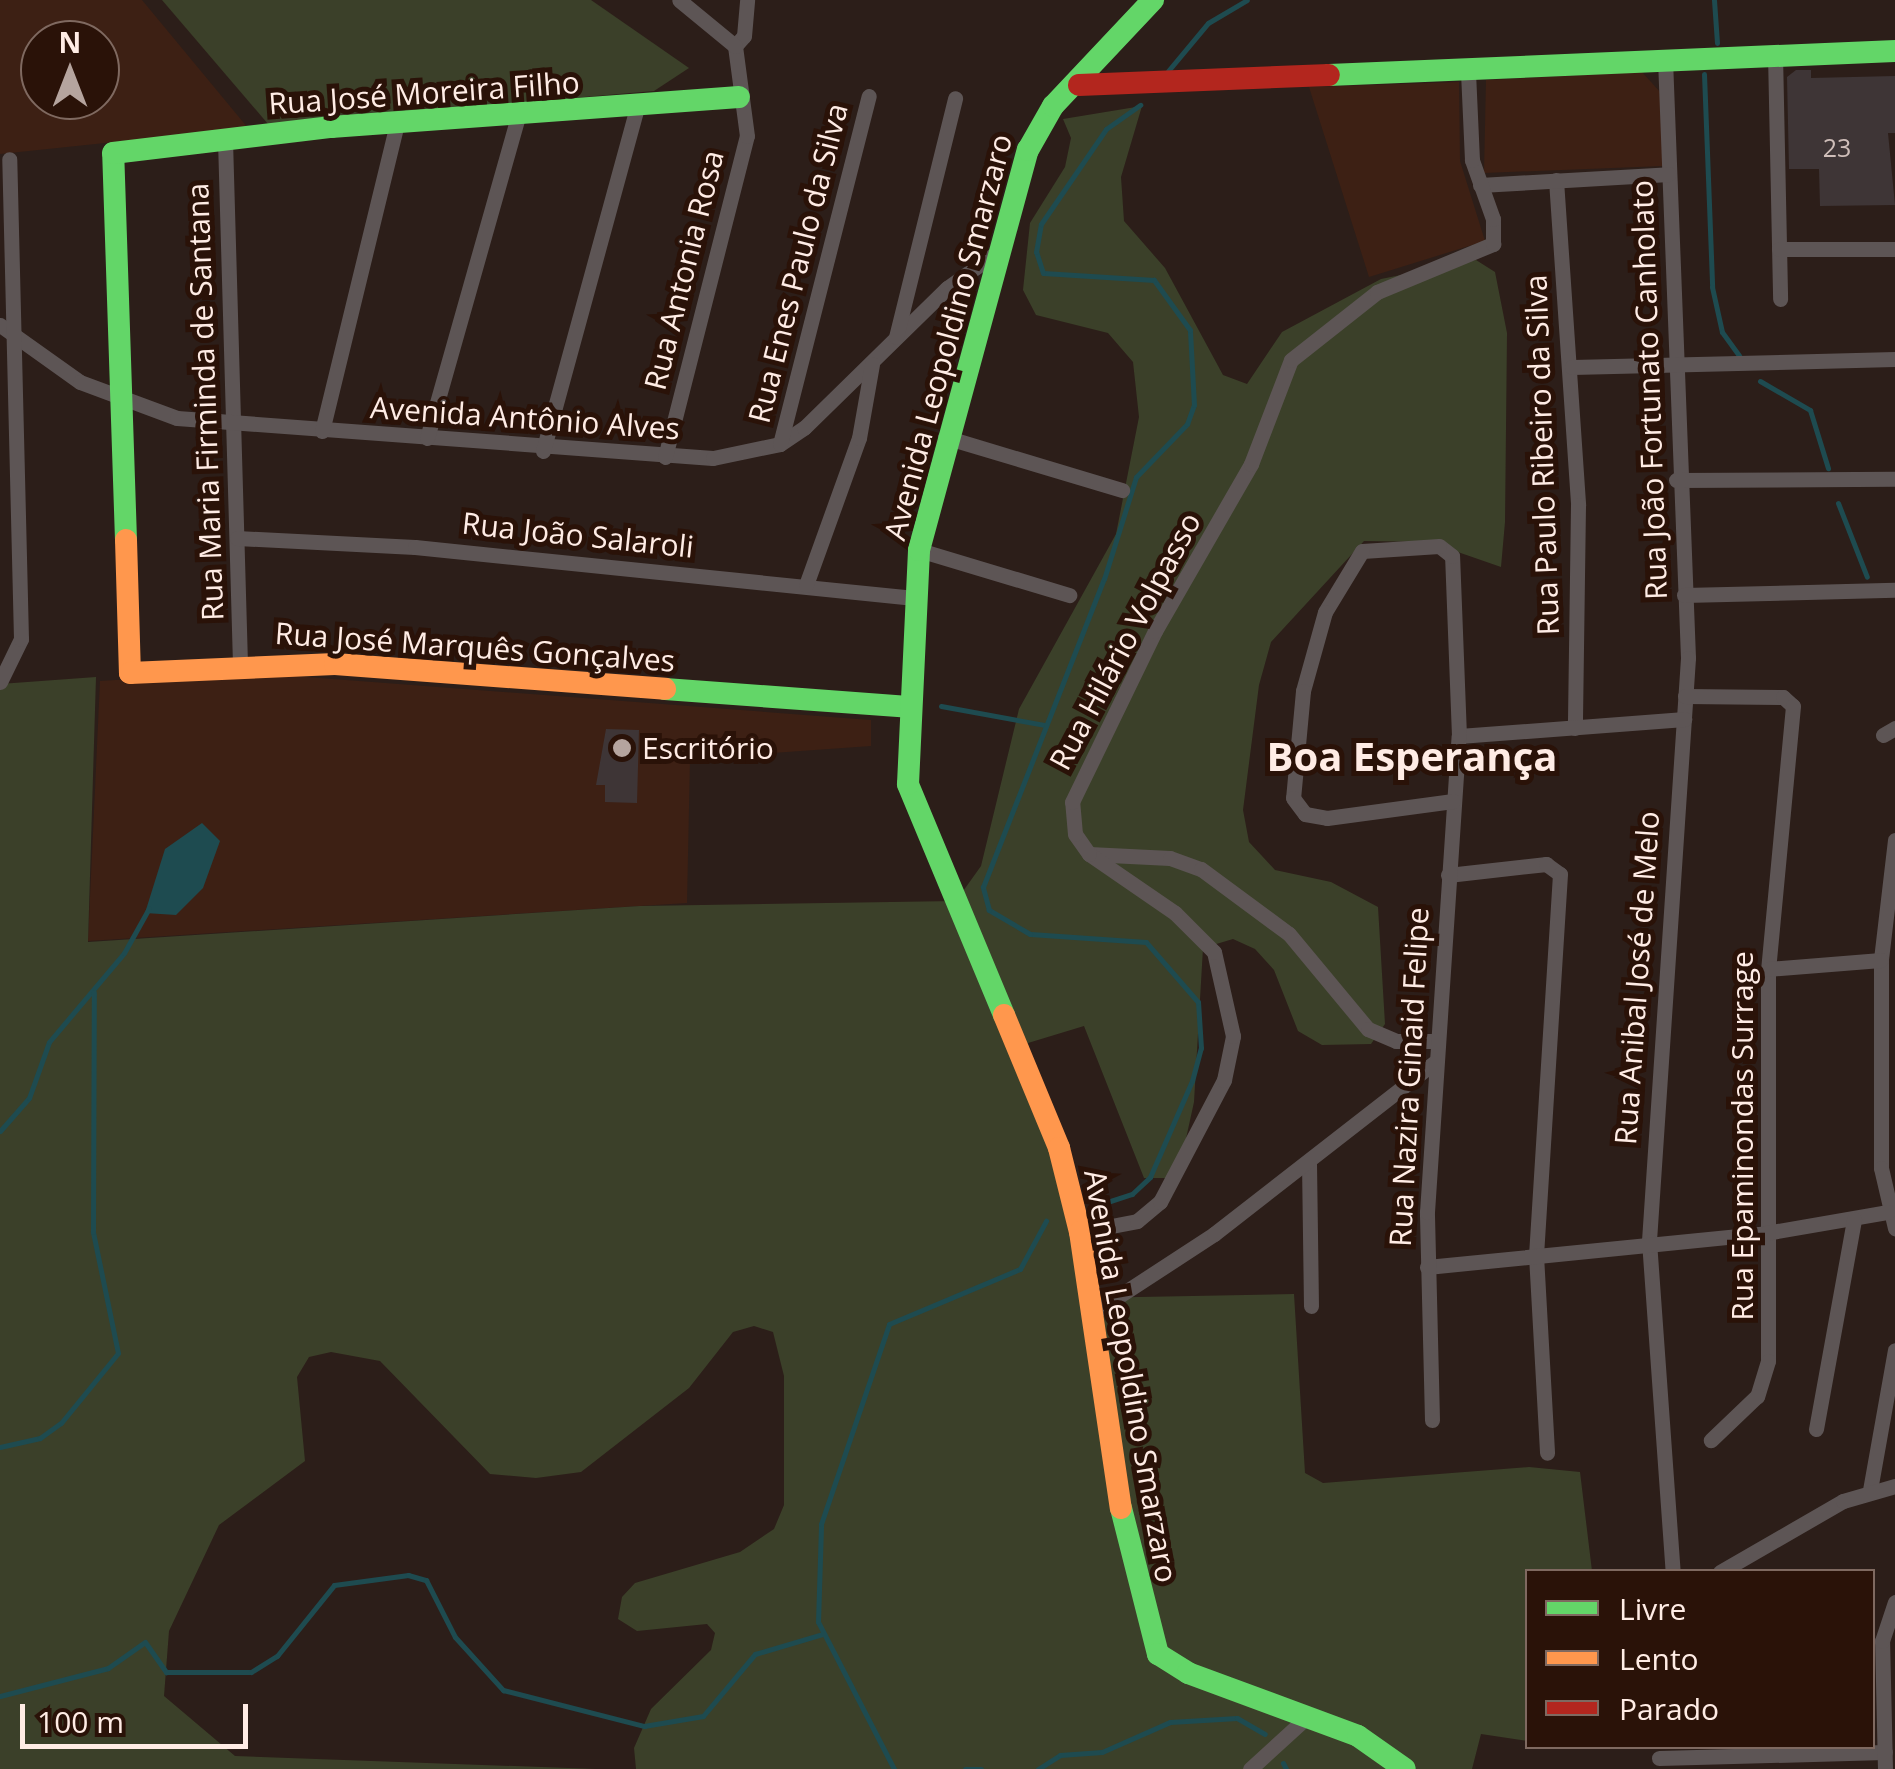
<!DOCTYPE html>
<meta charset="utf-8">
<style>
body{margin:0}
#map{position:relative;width:1895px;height:1769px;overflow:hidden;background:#2c1e19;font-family:"Open Sans",sans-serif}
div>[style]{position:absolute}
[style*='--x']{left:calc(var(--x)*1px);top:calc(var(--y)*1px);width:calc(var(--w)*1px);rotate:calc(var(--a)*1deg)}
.built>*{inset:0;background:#3d2014}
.green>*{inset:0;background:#3b4029}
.water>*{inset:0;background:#1e4b50}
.stream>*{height:5px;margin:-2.5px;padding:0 2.5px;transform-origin:2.5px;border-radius:2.5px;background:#1e4b50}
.building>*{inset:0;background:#3e3536}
.street>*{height:15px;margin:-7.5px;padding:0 7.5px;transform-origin:7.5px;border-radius:7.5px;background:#5d5555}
.fast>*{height:22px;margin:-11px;padding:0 11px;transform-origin:11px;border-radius:11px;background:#63d668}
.slow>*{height:22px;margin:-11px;padding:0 11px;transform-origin:11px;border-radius:11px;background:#ff974d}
.jam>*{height:22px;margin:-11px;padding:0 11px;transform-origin:11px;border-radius:11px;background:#b3261e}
.dots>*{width:28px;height:28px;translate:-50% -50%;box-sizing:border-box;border:5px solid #2a1208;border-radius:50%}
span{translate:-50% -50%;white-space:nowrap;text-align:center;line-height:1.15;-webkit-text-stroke:10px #2a1208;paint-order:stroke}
.number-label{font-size:25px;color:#cfbeb9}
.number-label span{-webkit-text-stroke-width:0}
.street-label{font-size:30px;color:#ffece5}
.poi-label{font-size:30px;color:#ffece5}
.left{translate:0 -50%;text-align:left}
.district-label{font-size:40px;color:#ffece5;font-weight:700}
.legend{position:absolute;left:1525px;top:1569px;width:350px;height:180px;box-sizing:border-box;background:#2a1208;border:2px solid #7f6960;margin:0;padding:12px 18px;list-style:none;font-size:30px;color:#ffece5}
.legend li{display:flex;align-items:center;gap:20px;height:50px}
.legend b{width:50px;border:2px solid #7f6960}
.north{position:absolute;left:20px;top:20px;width:100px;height:100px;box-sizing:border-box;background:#2a1208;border:2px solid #7f6960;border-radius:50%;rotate:0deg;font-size:28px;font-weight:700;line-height:40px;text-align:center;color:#ffece5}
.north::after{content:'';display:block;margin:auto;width:35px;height:45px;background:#b5a49e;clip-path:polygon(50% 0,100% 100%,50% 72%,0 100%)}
.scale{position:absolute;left:20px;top:1704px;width:228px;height:45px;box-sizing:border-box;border:5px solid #ffece5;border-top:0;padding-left:12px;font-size:30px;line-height:35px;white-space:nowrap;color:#ffece5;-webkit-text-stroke:8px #2a1208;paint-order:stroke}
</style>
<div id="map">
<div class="built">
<i style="clip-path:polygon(evenodd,0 0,142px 0,248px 128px,0 154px,0 0,40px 40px,100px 40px,100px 100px,40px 100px,40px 40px)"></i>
<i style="clip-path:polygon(1642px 72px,1661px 93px,1663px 166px,1484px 173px,1486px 80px)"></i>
<i style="clip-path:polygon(1459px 82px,1460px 161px,1485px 241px,1369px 277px,1309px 87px)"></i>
<i style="clip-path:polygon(241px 672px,871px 720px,871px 746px,690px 759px,687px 903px,88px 941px,100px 681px)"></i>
</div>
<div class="green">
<i style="clip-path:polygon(162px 0,591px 0,689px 68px,654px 91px,268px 124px)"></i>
<i style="clip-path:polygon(1142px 106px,1121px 177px,1124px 221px,1165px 268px,1223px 375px,1247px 384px,1282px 332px,1381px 279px,1476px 260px,1495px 272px,1507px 333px,1505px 522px,1501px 567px,1429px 542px,1364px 541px,1271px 642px,1259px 685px,1243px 810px,1249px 842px,1275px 870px,1331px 882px,1378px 907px,1385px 1024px,1371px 1044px,1322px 1045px,1298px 1031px,1274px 970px,1255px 949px,1233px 939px,1203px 948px,1194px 1102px,1180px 1166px,1170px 1178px,1144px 1178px,1084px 1026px,1028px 1043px,1086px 1298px,1294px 1294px,1305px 1473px,1323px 1483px,1529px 1467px,1580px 1472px,1592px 1571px,1528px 1572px,1527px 1741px,1481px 1734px,1472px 1769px,636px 1769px,634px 1748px,651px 1709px,711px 1650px,715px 1633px,707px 1624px,637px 1631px,618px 1619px,622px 1597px,635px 1583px,740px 1552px,774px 1529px,784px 1505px,784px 1376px,773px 1332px,754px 1326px,733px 1332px,689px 1388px,581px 1472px,536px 1478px,490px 1474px,380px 1361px,331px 1352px,309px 1357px,297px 1377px,305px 1461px,219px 1525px,169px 1631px,164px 1696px,235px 1756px,596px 1769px,0 1769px,0 684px,96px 677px,88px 942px,640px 906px,956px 901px,981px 866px,1019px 709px,1116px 534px,1139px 417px,1133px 362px,1108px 333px,1036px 315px,1023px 290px,1030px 223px,1065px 167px,1071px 138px,1063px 119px)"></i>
</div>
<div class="water">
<i style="clip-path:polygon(202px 823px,220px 841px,203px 888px,176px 915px,145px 913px,165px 849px)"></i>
</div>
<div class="stream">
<i style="--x:1714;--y:0;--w:43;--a:86"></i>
<i style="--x:1168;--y:71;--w:62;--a:-50.2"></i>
<i style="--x:1208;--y:23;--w:45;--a:-30.5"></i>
<i style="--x:1704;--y:74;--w:213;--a:87.8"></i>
<i style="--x:1712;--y:287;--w:46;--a:77.5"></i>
<i style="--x:1722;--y:332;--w:29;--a:54"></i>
<i style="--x:1760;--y:381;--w:58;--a:30.1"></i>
<i style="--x:1810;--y:410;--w:61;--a:72.8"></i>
<i style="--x:1838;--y:503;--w:79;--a:68.6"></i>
<i style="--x:941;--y:706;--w:106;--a:10.4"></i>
<i style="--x:0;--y:1131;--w:44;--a:-48.7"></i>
<i style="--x:29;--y:1098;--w:59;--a:-70.3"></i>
<i style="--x:49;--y:1042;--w:116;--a:-49.9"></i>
<i style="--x:124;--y:953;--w:51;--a:-60.9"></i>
<i style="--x:1095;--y:1206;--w:39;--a:-18"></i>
<i style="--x:1132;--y:1194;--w:25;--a:-43"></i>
<i style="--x:1150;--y:1177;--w:105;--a:-66.4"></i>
<i style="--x:1192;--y:1081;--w:34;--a:-75"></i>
<i style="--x:1201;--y:1048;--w:46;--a:-93.7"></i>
<i style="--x:1198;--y:1002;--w:79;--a:-130.9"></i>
<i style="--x:1146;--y:942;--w:116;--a:-176.1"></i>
<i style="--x:1030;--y:934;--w:48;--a:-149.7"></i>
<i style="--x:989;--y:910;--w:24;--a:-105"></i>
<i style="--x:983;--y:887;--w:331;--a:-68.6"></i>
<i style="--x:1104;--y:579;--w:107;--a:-72.6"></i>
<i style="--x:1136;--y:477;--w:74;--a:-46.1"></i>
<i style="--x:1187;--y:424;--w:20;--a:-70"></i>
<i style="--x:1194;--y:405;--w:75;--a:-93.1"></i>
<i style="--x:1190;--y:330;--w:62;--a:-125.8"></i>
<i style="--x:1154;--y:280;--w:111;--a:-176.4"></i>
<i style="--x:1043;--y:273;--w:22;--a:-108"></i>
<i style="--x:1036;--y:252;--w:28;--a:-80"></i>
<i style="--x:1041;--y:224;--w:115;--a:-55.6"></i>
<i style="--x:1106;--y:129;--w:42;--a:-35.2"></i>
<i style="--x:0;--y:1447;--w:41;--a:-12.7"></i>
<i style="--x:40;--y:1438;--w:26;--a:-36"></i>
<i style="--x:61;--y:1423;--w:90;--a:-50.8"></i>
<i style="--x:118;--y:1353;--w:124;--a:-101.7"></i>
<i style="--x:93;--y:1232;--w:240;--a:-89.8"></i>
<i style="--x:0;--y:1696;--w:112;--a:-14.5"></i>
<i style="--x:108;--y:1668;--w:45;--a:-35.1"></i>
<i style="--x:145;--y:1642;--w:37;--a:55"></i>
<i style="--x:166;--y:1672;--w:85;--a:0"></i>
<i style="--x:251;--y:1672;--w:31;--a:-32"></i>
<i style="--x:277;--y:1656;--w:91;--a:-51.2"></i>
<i style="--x:334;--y:1585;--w:75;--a:-7.7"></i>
<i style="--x:408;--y:1575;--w:19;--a:16"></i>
<i style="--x:426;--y:1580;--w:64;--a:63"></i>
<i style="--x:455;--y:1637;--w:72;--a:47.8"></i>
<i style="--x:503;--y:1690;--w:146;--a:14.3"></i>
<i style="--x:644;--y:1726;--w:60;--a:-9.6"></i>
<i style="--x:703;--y:1716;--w:81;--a:-50"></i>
<i style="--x:755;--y:1654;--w:71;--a:-16.4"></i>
<i style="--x:1283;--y:1763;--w:7;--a:63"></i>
<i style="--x:894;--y:1769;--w:165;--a:-117.3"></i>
<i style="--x:818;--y:1622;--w:98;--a:-88.2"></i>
<i style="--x:821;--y:1524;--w:211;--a:-71.2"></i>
<i style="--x:889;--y:1324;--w:142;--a:-22.8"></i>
<i style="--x:1020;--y:1269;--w:55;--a:-61.6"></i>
<i style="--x:965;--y:1769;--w:16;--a:0"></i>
<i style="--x:1038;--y:1769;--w:26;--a:-32"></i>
<i style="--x:1060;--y:1755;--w:42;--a:-4.1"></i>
<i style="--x:1102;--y:1752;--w:74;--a:-23.8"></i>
<i style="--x:1170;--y:1722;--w:67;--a:-3.4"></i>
<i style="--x:1237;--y:1718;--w:32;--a:30"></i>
</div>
<div class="building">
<i style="clip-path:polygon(1796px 70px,1811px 70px,1811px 78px,1895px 76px,1895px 133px,1888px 133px,1895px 205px,1820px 206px,1819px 169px,1789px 169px,1787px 77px)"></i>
<i style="clip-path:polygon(606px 729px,639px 730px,637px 803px,605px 802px,605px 785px,596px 785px)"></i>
</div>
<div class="street">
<i style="--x:735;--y:46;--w:13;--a:-48"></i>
<i style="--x:744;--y:36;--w:36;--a:-85"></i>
<i style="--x:1775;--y:54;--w:245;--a:88.8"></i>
<i style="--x:1665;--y:59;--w:599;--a:87.8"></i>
<i style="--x:1688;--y:658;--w:584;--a:93.83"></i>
<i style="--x:1649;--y:1241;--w:332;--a:85.9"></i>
<i style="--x:225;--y:140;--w:524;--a:88.36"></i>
<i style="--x:1556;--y:180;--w:326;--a:86.1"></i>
<i style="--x:1578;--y:505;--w:223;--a:90.8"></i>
<i style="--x:1480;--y:185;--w:189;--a:-3.3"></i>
<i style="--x:1779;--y:249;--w:116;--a:0"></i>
<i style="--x:0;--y:325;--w:98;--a:35.5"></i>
<i style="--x:80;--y:382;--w:103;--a:20.4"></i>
<i style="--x:177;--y:418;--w:537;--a:4.27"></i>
<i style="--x:713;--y:458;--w:68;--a:-11.8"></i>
<i style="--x:780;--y:444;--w:29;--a:-34"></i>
<i style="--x:804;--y:428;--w:200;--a:-44.4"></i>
<i style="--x:947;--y:288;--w:60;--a:-35.5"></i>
<i style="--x:896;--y:337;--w:246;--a:-76.1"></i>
<i style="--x:1572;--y:367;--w:323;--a:-1.4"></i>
<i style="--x:322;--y:431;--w:317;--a:-76.3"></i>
<i style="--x:945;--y:437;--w:185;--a:16.7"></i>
<i style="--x:427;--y:438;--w:335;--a:-74.2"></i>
<i style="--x:780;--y:444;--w:359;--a:-75.7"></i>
<i style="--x:543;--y:451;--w:356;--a:-74.7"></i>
<i style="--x:665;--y:457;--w:331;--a:-75.7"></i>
<i style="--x:747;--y:136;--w:91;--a:-97.6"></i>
<i style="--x:735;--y:46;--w:72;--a:-140.6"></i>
<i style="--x:1676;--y:480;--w:219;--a:-0.3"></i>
<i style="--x:237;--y:538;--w:178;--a:2.9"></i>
<i style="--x:415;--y:547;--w:502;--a:5.84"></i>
<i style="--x:919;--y:550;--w:157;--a:16.7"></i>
<i style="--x:806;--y:585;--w:156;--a:-70.2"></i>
<i style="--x:859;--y:438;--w:75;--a:-80"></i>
<i style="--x:1684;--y:595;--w:211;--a:-1.4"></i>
<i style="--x:0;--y:682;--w:48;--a:-64"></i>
<i style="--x:21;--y:639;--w:480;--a:-91.4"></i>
<i style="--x:1685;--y:696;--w:98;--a:0.6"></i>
<i style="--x:1783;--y:697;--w:13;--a:42"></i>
<i style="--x:1793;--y:706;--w:264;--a:95.4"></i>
<i style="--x:1768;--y:969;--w:392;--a:90"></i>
<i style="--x:1768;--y:1361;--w:37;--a:107"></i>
<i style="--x:1757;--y:1396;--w:64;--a:136.3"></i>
<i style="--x:1883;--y:735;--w:14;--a:-30"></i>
<i style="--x:1459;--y:736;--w:226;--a:-4.3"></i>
<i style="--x:1895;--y:840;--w:121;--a:96.7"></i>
<i style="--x:1881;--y:960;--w:208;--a:90"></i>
<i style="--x:1881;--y:1168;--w:62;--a:76.9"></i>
<i style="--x:1089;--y:854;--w:81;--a:2.8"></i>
<i style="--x:1170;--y:858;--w:33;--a:20"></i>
<i style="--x:1201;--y:869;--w:109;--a:36.5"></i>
<i style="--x:1289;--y:934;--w:124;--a:50.3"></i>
<i style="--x:1368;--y:1029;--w:30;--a:23"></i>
<i style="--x:1396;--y:1041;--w:40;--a:0"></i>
<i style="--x:1448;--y:875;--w:99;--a:-6.4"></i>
<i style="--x:1546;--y:864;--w:17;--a:36"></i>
<i style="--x:1560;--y:874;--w:382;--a:93.6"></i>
<i style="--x:1536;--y:1255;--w:198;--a:86.8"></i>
<i style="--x:1768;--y:969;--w:113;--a:-4.6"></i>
<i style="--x:1309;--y:1163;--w:143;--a:89.2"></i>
<i style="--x:1080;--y:1232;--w:58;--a:-10.9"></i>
<i style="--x:1137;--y:1221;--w:30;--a:-40"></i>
<i style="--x:1160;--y:1202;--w:138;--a:-62.3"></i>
<i style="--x:1224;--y:1080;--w:45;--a:-78.4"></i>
<i style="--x:1233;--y:1036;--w:86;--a:-102.7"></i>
<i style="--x:1214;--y:952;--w:55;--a:-135"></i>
<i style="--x:1175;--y:913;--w:104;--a:-145.5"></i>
<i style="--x:1089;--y:854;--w:24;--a:-125"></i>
<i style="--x:1075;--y:834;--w:32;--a:-95"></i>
<i style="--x:1072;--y:802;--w:190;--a:-64.1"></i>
<i style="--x:1155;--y:631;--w:193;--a:-60.1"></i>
<i style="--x:1251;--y:464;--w:111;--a:-69"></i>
<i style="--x:1291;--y:360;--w:110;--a:-38.3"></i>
<i style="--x:1377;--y:292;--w:126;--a:-22.5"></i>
<i style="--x:1493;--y:244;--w:25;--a:-90"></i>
<i style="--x:1493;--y:219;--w:63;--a:-109.6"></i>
<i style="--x:1472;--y:160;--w:89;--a:-92.6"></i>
<i style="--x:1427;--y:1267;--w:341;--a:-5.7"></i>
<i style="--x:1766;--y:1233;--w:124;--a:-9.8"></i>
<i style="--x:1093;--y:1313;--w:145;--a:-33.1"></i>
<i style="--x:1214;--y:1234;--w:279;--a:-37.9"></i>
<i style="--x:1432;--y:1420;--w:208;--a:-91.4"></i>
<i style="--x:1427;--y:1212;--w:477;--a:-86.2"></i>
<i style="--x:1459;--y:736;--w:180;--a:-92.2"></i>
<i style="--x:1452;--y:556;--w:16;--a:-142"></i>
<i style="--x:1439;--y:546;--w:77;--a:176.3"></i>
<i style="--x:1362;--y:551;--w:71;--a:121.2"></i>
<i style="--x:1325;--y:612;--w:82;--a:105.6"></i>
<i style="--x:1303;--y:691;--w:107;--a:95.3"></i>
<i style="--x:1293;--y:798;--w:20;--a:53"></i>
<i style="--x:1305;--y:814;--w:22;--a:10"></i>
<i style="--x:1327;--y:818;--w:127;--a:-7.7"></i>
<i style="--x:1816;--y:1429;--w:213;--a:-79.7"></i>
<i style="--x:1870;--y:1490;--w:142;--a:-79.9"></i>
<i style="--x:1720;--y:1572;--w:142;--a:-30"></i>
<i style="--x:1843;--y:1501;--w:54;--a:-16.1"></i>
<i style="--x:1659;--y:1758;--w:226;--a:-1.5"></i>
<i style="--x:1250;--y:1769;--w:79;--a:-42.4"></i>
<i style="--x:1885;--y:1769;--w:128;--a:-91.3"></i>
<i style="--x:1882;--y:1641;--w:41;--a:-71.6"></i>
</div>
<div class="fast">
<i style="--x:1329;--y:75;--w:567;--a:-2.43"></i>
<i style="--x:126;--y:540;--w:387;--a:-91.9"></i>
<i style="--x:113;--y:153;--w:220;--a:-6.8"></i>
<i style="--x:331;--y:127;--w:409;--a:-4.2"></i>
<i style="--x:665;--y:689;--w:244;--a:4.2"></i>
<i style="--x:1004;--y:1015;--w:250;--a:-112.6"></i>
<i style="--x:908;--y:784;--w:234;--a:-87.3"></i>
<i style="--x:919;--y:550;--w:415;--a:-74.8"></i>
<i style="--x:1028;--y:150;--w:51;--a:-60.4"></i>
<i style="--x:1053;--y:106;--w:146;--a:-46.7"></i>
<i style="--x:1121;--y:1508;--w:151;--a:75.8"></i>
<i style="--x:1158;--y:1654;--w:36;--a:32"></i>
<i style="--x:1188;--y:1673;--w:181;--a:20.3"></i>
<i style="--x:1358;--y:1736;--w:57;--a:35.1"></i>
</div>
<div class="slow">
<i style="--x:126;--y:540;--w:133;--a:88.3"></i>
<i style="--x:130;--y:673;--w:205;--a:-2.5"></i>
<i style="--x:335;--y:664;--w:331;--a:4.3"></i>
<i style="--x:1004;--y:1015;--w:144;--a:67.5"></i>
<i style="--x:1059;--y:1148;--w:87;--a:76"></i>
<i style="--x:1080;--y:1232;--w:279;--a:81.6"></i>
</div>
<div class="jam">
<i style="--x:1079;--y:85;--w:250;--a:-2.3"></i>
</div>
<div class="dots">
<i style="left:622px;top:748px;background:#b5a49e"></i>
</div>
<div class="number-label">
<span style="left:1837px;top:147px">23</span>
</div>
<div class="street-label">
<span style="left:424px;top:93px;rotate:-4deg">Rua José Moreira Filho</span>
<span style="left:798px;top:263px;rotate:-76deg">Rua Enes Paulo da Silva</span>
<span style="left:684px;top:270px;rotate:-76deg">Rua Antonia Rosa</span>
<span style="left:948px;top:337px;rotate:-75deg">Avenida Leopoldino Smarzaro</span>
<span style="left:1649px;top:390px;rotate:-92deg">Rua João Fortunato Canholato</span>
<span style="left:205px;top:402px;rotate:-92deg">Rua Maria Firminda de Santana</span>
<span style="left:525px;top:418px;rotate:4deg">Avenida Antônio Alves</span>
<span style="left:1542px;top:455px;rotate:-92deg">Rua Paulo Ribeiro da Silva</span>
<span style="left:578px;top:535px;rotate:6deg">Rua João Salaroli</span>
<span style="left:1125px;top:641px;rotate:-62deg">Rua Hilário Volpasso</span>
<span style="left:475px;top:647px;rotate:4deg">Rua José Marquês Gonçalves</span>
<span style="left:1637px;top:978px;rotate:-86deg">Rua Anibal José de Melo</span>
<span style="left:1409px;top:1077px;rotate:-87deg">Rua Nazira Ginaid Felipe</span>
<span style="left:1742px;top:1136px;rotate:-90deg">Rua Epaminondas Surrage</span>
<span style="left:1131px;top:1376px;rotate:80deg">Avenida Leopoldino Smarzaro</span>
</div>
<div class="poi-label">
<span class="left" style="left:642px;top:748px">Escritório</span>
</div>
<div class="district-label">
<span style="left:1412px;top:756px">Boa Esperança</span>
</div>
<ul class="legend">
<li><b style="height:12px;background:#63d668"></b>Livre</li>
<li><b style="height:12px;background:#ff974d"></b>Lento</li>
<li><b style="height:12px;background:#b3261e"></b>Parado</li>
</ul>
<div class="north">N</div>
<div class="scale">100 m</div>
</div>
